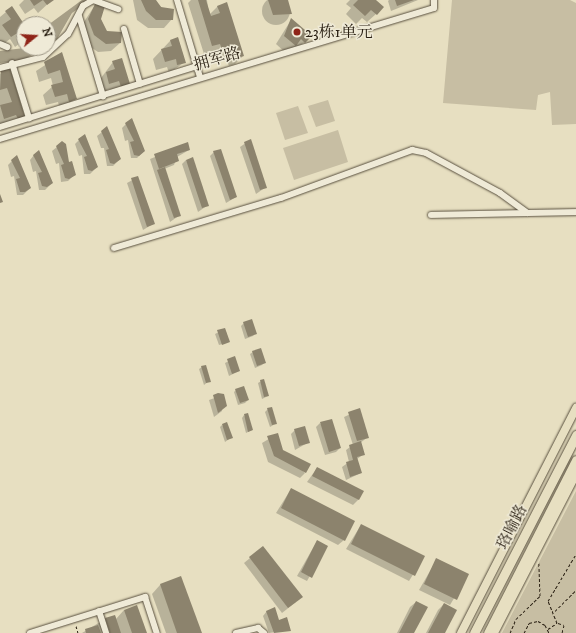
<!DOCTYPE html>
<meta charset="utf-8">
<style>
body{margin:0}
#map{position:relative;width:576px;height:633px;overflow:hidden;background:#e7dfc1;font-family:"IM FELL DW Pica","Noto Serif SC",serif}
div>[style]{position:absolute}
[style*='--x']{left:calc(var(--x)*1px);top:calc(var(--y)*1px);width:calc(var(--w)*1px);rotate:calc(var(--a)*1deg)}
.green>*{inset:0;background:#c7bea3}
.water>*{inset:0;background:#a69e86}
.shadow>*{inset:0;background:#0003}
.round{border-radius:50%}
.building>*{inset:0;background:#8c836d}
.path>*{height:1px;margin-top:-0.5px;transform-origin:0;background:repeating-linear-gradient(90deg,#291f12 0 3px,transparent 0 5px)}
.roads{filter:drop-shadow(0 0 1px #584f3e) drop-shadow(0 0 1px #584f3e)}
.minor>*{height:6px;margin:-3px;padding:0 3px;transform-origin:3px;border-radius:3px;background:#efead7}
.major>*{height:8px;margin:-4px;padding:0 4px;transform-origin:4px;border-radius:4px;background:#e7dfc1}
.highway>*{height:9px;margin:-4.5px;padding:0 4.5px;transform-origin:4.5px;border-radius:4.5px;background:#e7dfc1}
.dots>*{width:11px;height:11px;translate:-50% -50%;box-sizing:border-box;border:2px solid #efead7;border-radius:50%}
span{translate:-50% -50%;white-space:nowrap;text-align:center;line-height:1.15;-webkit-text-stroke:3px #efead7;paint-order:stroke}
.poi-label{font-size:16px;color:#291f12}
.left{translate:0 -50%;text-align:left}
.street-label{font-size:16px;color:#291f12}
.north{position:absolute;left:16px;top:16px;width:40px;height:40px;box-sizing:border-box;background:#efead7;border:1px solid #a09988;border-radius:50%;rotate:72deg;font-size:11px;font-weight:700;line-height:16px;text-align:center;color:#291f12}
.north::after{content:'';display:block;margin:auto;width:14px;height:18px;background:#8f2418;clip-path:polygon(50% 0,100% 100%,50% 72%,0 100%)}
</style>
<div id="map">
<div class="green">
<i style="clip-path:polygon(452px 0,570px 0,576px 3px,576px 124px,552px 125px,550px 92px,538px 95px,536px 110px,443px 103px)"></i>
<i style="clip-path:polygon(328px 100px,335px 121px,316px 127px,308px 106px)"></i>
<i style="clip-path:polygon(298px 106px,308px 133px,285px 140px,276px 113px)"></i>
<i style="clip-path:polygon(338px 130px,348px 162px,294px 180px,283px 148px)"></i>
<i style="clip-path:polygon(576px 491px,576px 633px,502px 633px)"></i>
</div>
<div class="water">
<i style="clip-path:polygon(82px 0,90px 0,72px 13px,57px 39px,48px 46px,48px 25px)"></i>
<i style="clip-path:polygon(24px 48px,45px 48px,23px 60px,0 63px,0 51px)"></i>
</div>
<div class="shadow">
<i class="round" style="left:262px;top:-3px;width:28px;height:28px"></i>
<i style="clip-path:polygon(24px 0,52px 0,38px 13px,34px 8px,25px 14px,19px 5px)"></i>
<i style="clip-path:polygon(133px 0,155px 0,172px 19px,164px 28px,148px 28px,137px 20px)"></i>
<i style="clip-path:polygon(191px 0,207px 0,209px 15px,218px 6px,243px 56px,235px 64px,229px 66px,226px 59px,215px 62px,212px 51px,204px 54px,188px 3px)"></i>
<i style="clip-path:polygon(350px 0,375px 0,376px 14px,367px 22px,362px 18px,356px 24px,346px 14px,351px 8px,346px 4px)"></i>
<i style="clip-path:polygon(418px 0,391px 11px,388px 1px,389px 0)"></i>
<i style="clip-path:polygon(95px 5px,106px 32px,120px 43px,111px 51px,98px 52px,86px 44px,80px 28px)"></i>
<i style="clip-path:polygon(6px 12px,24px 26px,24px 40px,15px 47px,10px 39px,2px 45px,0 42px,0 17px)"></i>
<i style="clip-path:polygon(291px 20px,305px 42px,287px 54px,276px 44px)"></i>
<i style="clip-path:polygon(178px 38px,185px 62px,169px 73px,167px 67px,156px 70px,153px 59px,170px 41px)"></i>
<i style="clip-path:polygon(62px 54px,75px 99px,60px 110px,58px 102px,46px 105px,43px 95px,53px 86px,51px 78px,39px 82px,36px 71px)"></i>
<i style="clip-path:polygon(113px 62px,129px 84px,112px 95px,110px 89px,101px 92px,98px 82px)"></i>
<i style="clip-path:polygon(2px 72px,24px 116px,0 125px,0 74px)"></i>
<i style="clip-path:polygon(126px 124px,144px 151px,137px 158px,131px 158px,128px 140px,125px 141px,122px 128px)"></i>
<i style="clip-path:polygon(102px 132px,120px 159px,113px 166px,107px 166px,104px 148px,101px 148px,97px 136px)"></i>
<i style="clip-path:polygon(79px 140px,97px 167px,90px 174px,84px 174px,82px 155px,79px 156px,75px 144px)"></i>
<i style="clip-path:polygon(250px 140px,266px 187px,256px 194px,240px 147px)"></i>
<i style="clip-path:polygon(187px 144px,189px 150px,177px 157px,174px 165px,164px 169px,180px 215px,170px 222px,150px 159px)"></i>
<i style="clip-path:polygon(57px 147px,75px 174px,68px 181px,61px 182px,59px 163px,56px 164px,52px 151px)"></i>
<i style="clip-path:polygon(214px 152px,236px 197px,226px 203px,210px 156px)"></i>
<i style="clip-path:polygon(34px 155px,52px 183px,45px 190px,39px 190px,36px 171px,33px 172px,30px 160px)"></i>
<i style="clip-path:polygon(186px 160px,208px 205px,198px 212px,182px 164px)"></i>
<i style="clip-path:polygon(12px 161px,30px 188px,23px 195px,17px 195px,14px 176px,11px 177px,8px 165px)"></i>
<i style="clip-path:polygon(138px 177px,153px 224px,143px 230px,127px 183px)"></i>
<i style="clip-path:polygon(244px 323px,255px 334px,253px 336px,245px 339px,241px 326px)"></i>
<i style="clip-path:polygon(225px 329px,229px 342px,219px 345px,215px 334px)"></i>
<i style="clip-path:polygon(253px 352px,265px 362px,262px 365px,255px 368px,250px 354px)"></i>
<i style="clip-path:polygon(235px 358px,239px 371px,229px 376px,225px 363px)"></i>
<i style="clip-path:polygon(202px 367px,209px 381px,204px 385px,199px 369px)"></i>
<i style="clip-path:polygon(263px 380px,268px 396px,262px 399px,258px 383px)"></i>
<i style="clip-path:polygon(236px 390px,248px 400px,245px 403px,238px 405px,234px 392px)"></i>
<i style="clip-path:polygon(223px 395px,222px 411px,214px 417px,209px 400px)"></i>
<i style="clip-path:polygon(268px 409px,275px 424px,270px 427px,265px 412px)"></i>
<i style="clip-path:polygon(359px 410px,368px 437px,360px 443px,364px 454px,357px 459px,361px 473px,346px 480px,342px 467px,349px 462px,346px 450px,353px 445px,344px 417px)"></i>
<i style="clip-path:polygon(244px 415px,252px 430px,246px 433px,242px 418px)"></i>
<i style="clip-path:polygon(320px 423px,340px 448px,336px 452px,325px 455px,316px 427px)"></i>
<i style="clip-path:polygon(222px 425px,232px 437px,225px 442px,220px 427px)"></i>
<i style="clip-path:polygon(295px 430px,309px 442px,295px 450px,291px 434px)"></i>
<i style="clip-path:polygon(277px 434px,282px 450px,305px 473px,300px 478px,268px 462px,262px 443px)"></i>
<i style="clip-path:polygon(317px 468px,362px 492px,358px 500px,353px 505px,307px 482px)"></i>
<i style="clip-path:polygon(291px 489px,344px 540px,338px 545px,276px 513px)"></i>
<i style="clip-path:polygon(361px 525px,424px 557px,409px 581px,346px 549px)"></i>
<i style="clip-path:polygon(317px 541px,327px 546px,307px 581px,297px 576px)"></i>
<i style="clip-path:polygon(250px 558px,296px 602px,282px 613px,244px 563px)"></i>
<i style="clip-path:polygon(437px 559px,468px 575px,450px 605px,419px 590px)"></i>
<i style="clip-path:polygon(181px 578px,201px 633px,166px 633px,152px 594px,160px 585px)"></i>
<i style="clip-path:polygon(416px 602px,413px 633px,397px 633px,410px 607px)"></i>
<i style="clip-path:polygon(444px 604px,444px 633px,426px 633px,438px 610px)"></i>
<i style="clip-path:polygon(124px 610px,146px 633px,82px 633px,105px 619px,115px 616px,116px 619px)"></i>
<i style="clip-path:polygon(267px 611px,279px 621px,290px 630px,269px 633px,263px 616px)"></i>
</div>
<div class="building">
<i style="clip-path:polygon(30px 0,43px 0,34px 6px)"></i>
<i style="clip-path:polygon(43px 0,54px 0,47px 5px)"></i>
<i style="clip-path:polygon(141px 0,156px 0,161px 7px,174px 9px,173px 20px,156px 20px,146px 11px)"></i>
<i style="clip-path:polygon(198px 0,206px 0,211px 16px,220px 13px,217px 6px,227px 2px,244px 56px,237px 58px,235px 51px,224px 54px,220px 44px,212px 46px)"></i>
<i style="clip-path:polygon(268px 0,288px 0,292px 14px,273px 15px)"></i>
<i style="clip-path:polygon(358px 0,376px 0,384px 7px,377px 15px,371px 10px,365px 16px,353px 5px)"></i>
<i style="clip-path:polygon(395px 0,414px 0,397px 6px)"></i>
<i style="clip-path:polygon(95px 4px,105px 6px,101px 19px,107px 31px,122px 32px,121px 43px,106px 44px,94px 35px,88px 19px)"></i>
<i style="clip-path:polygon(12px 6px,24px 24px,24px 40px,19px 32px,11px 37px,2px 25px,11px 19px,5px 11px)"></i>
<i style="clip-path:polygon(291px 18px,312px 36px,305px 43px,301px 39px,296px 46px,284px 36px)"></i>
<i style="clip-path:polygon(178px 37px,186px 63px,177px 65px,176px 59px,165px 62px,161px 49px,172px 46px,170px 40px)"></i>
<i style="clip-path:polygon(62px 52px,77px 99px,69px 102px,67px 94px,55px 97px,51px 85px,63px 82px,60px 70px,48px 74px,44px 62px)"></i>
<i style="clip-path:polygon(122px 58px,130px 84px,121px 87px,119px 81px,109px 84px,106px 72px,115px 69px,112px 61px)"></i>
<i style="clip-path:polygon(10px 68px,25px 117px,18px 119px,16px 115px,4px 119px,0 105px,12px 102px,7px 88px,0 90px,1px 71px)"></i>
<i style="clip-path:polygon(132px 118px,145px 151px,139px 156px,134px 155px,130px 142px,134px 141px,125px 123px)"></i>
<i style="clip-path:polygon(107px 126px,121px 159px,114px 164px,110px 163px,106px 150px,109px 149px,101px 131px)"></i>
<i style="clip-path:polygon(85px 134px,98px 167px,92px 171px,88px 170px,84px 157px,87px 156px,78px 139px)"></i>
<i style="clip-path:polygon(251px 139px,267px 188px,260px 190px,244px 142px)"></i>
<i style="clip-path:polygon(62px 141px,66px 144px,69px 162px,72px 161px,76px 175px,69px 179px,65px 178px,61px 165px,64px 164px,56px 146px)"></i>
<i style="clip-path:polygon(188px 142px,190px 150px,177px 154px,179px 161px,159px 169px,154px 154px)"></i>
<i style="clip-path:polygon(221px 149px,237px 197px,230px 200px,213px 151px)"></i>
<i style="clip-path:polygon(39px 150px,53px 183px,47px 187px,42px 186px,38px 173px,42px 172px,33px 155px)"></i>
<i style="clip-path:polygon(17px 155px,31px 188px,25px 192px,20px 192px,16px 179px,20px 178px,11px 160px)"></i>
<i style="clip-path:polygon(193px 157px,209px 206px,202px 208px,186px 160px)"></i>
<i style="clip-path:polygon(165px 167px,181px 216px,174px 218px,157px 170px)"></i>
<i style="clip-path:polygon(138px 176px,155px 224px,147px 227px,131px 178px)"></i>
<i style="clip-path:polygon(0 194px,3px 202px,0 203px)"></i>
<i style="clip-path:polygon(252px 319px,257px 334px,248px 337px,243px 322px)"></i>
<i style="clip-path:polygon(225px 328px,230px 342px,222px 345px,217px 330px)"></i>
<i style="clip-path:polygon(261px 348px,266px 363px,257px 366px,252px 351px)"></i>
<i style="clip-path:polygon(235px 356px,240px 371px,232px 374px,227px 359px)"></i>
<i style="clip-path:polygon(206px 365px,211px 382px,206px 383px,201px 366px)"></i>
<i style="clip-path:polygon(264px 379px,269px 396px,264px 397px,260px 380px)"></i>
<i style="clip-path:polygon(244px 386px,249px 400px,240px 403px,235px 389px)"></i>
<i style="clip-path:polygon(218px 393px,224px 394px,227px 406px,218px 413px,213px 395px)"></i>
<i style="clip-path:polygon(272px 407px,277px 424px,272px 425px,267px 408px)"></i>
<i style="clip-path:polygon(360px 408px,369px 438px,357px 441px,348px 412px)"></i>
<i style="clip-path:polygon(248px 413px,253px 430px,248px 432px,244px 414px)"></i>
<i style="clip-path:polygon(332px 419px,341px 448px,329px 452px,320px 422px)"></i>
<i style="clip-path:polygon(227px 422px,233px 438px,227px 440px,222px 424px)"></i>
<i style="clip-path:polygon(305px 426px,310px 443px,299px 446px,294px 429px)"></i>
<i style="clip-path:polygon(278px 433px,283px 450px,311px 464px,306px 473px,274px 456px,267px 436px)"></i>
<i style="clip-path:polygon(361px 441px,365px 455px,357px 457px,362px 473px,350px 477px,346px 462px,353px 460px,349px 445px)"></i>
<i style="clip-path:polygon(317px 467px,364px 491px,359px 500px,312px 476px)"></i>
<i style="clip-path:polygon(291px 488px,355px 521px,345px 541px,281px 508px)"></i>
<i style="clip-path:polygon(361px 524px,425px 556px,415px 576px,351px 544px)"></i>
<i style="clip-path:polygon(317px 540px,328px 546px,312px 578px,301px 572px)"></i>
<i style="clip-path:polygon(263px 546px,303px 597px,288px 608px,249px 557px)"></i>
<i style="clip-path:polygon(436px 558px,469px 574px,457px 600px,424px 584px)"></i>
<i style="clip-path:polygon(181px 576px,202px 633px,177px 633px,160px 584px)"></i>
<i style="clip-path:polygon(416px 601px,428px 607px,414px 633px,399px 633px)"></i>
<i style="clip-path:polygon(444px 603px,457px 610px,445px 633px,428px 633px)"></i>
<i style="clip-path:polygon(137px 605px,147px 633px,132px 633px,124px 610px)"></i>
<i style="clip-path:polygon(275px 607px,279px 620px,287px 617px,291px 631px,274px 633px,266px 611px)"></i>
<i style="clip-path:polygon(115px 615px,121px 633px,110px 633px,105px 618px)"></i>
<i style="clip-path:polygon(98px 625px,101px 633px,86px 633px,85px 629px)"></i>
</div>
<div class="path">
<i style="--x:555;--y:611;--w:30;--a:-45"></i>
<i style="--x:558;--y:623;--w:6;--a:18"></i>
<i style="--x:564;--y:625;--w:8;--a:104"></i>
<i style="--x:76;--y:626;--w:7;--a:74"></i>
<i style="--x:548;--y:629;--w:11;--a:-34"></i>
<i style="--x:557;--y:623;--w:24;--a:-112"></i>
<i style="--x:548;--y:601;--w:55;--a:-59.2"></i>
<i style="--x:510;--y:633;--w:15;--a:-67"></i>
<i style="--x:516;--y:619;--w:33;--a:-44"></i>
<i style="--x:540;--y:596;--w:33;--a:-92"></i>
<i style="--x:524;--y:633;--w:11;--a:-63"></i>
<i style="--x:529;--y:623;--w:9;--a:-13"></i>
<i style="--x:538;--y:621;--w:8;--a:30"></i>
<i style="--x:545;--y:625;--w:9;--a:63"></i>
</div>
<div class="roads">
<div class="minor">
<i style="--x:177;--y:0;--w:80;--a:73.4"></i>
<i style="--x:79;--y:16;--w:84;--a:73.3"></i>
<i style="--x:124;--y:29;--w:57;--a:73.8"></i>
<i style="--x:0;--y:44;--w:8;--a:23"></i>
<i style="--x:12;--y:63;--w:58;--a:72.8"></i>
<i style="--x:0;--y:68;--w:44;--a:-14.3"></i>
<i style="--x:43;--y:57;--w:34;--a:-43"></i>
<i style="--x:68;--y:34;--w:32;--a:-62"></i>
<i style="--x:83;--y:6;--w:12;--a:-31"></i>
<i style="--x:93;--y:0;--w:27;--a:20"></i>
<i style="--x:0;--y:127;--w:206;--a:-17.2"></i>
<i style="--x:0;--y:139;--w:453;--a:-16.8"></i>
<i style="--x:434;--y:8;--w:8;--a:-90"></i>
<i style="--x:431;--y:215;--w:145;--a:-1.2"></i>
<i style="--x:114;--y:248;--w:174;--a:-16.7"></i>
<i style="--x:281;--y:198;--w:140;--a:-20.1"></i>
<i style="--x:412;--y:150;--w:14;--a:12"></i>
<i style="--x:426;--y:153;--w:84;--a:28.4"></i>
<i style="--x:500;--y:193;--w:34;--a:36"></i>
<i style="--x:99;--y:611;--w:23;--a:72"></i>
<i style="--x:30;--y:633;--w:121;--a:-17.4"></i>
<i style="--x:145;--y:597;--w:38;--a:72"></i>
<i style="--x:236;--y:633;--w:23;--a:-13"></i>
<i style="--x:258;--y:628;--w:8;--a:40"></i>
</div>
<div class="major">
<i style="--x:461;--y:633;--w:253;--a:-62.9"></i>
<i style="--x:494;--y:633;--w:179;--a:-62.7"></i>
</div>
<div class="highway">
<i style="--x:474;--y:633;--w:223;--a:-62.7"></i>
<i style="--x:488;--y:633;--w:194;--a:-63"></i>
</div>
</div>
<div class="dots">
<i style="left:297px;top:32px;background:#8f2418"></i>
</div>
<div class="poi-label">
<span class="left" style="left:305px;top:32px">23栋1单元</span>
</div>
<div class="street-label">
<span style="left:217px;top:59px;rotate:-16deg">拥军路</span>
<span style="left:512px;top:527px;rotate:-63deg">珞喻路</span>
</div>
<div class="north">N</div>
</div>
